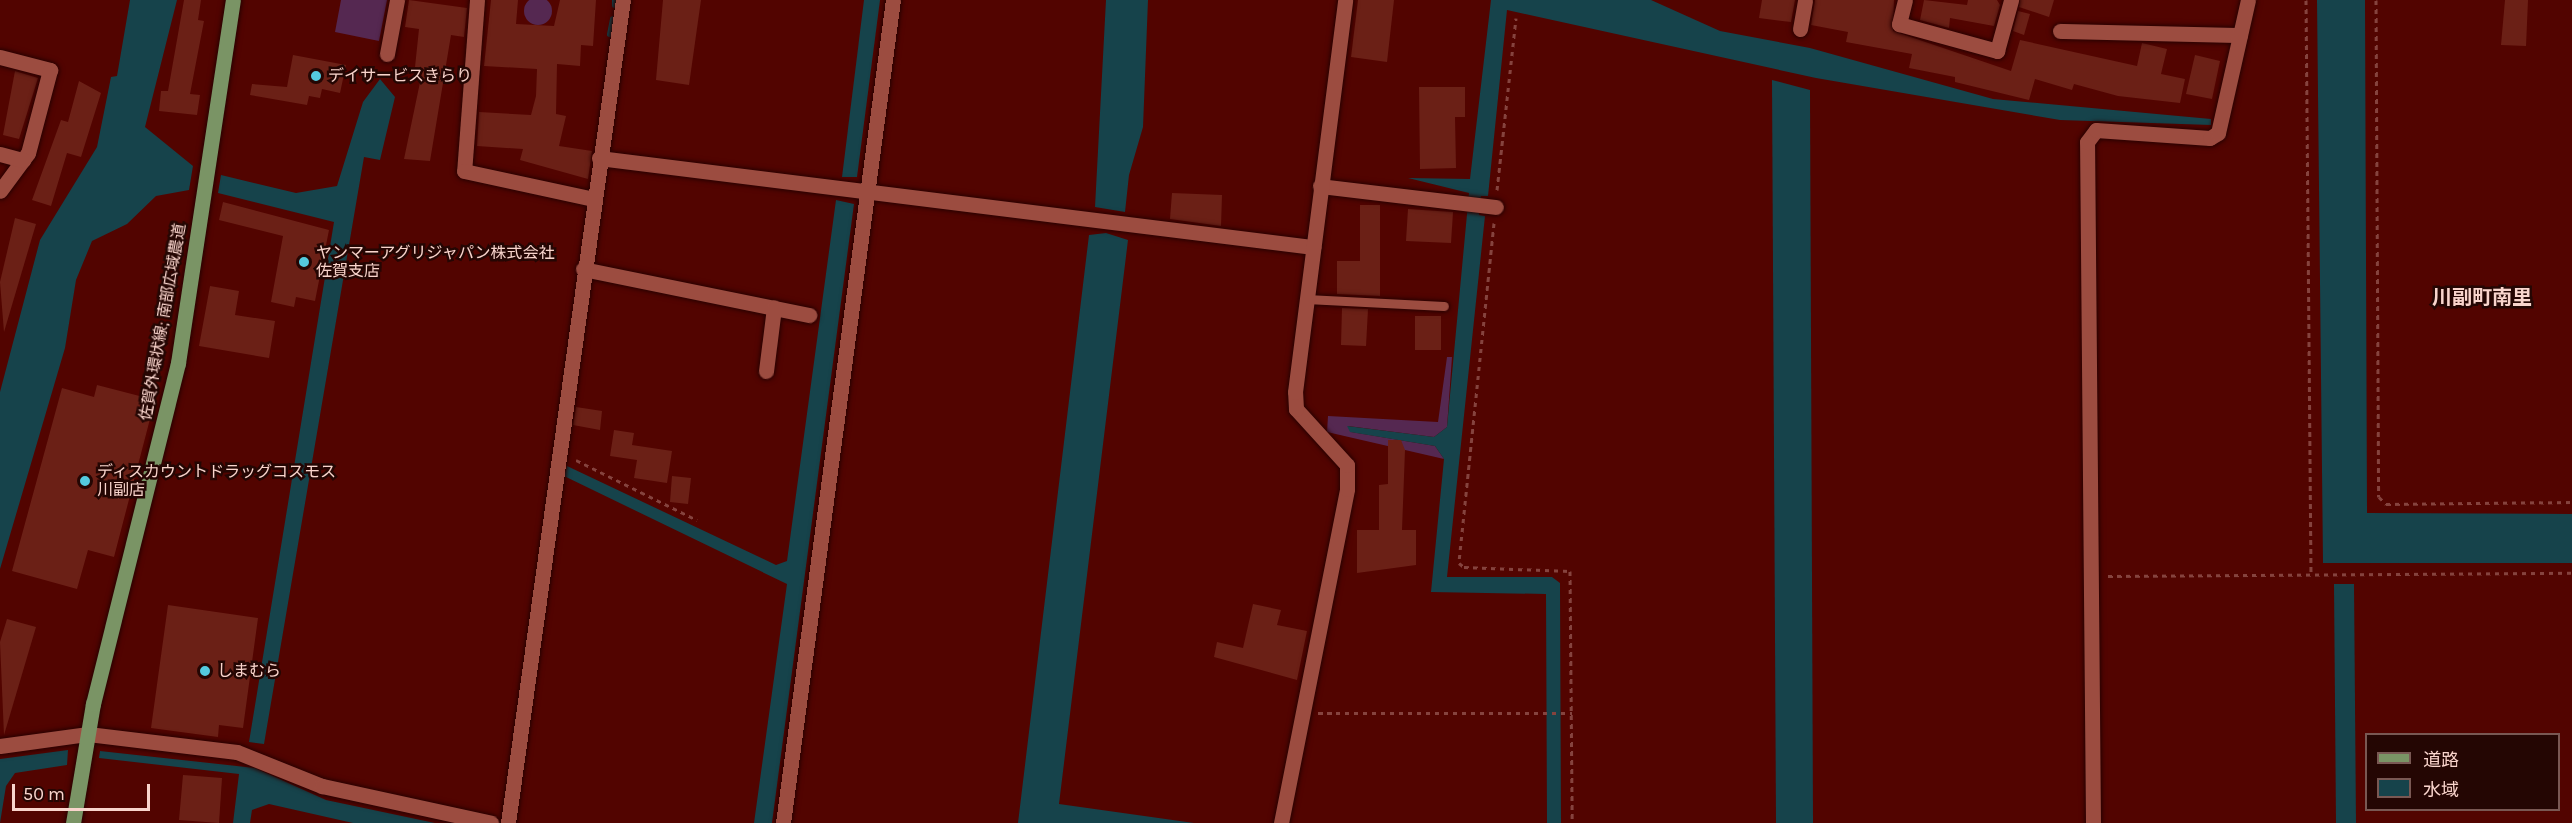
<!DOCTYPE html>
<meta charset="utf-8">
<style>
body{margin:0}
#map{position:relative;width:2572px;height:823px;overflow:hidden;background:#520400;font-family:Karla,"Noto Sans JP",sans-serif}
div>[style]{position:absolute}
[style*='--x']{left:calc(var(--x)*1px);top:calc(var(--y)*1px);width:calc(var(--w)*1px);rotate:calc(var(--a)*1deg)}
.green>*{inset:0;background:#552851}
.round{border-radius:50%}
.water>*{inset:0;background:#16434b}
.stream>*{height:5px;margin:-2.5px;padding:0 2.5px;transform-origin:2.5px;border-radius:2.5px;background:#16434b}
.building>*{inset:0;background:#6b2016}
.path>*{height:3px;margin-top:-1.5px;transform-origin:0;background:repeating-linear-gradient(90deg,#85433e 0 4.5px,transparent 0 9px)}
.roads{filter:drop-shadow(0 0 2px #280201) drop-shadow(0 0 2px #280201)}
.lane>*{height:9px;margin:-4.5px;padding:0 4.5px;transform-origin:4.5px;border-radius:4.5px;background:#9c4c40}
.street>*{height:15px;margin:-7.5px;padding:0 7.5px;transform-origin:7.5px;border-radius:7.5px;background:#9c4c40}
.primary>*{height:15px;margin:-7.5px;padding:0 7.5px;transform-origin:7.5px;border-radius:7.5px;background:#7a9465}
.dots>*{width:16px;height:16px;translate:-50% -50%;box-sizing:border-box;border:3px solid #240603;border-radius:50%}
span{translate:-50% -50%;white-space:nowrap;text-align:center;line-height:1.15;-webkit-text-stroke:5px #240603;paint-order:stroke}
.poi-label{font-size:16px;color:#f9d4cc}
.left{translate:0 -50%;text-align:left}
.street-label{font-size:16px;color:#f9d4cc}
.quarter-label{font-size:20px;color:#f9d4cc;font-weight:700}
.legend{position:absolute;left:2365px;top:733px;width:195px;height:78px;box-sizing:border-box;background:#240603;border:2px solid #795853;margin:0;padding:8px 10px;list-style:none;font-size:18px;color:#f9d4cc}
.legend li{display:flex;align-items:center;gap:12px;height:30px}
.legend b{width:30px;border:2px solid #795853}
.scale{position:absolute;left:12px;top:784px;width:138px;height:27px;box-sizing:border-box;border:3px solid #f9d4cc;border-top:0;padding-left:8px;font-size:18px;line-height:21px;white-space:nowrap;color:#f9d4cc;-webkit-text-stroke:4px #240603;paint-order:stroke}
</style>
<div id="map">
<div class="green">
<i class="round" style="left:524px;top:-3px;width:28px;height:28px"></i>
<i style="clip-path:polygon(341px 0,387px 0,379px 41px,335px 32px)"></i>
<i style="clip-path:polygon(1447px 357px,1452px 357px,1447px 427px,1434px 437px,1348px 426px,1351px 432px,1435px 446px,1444px 459px,1327px 432px,1328px 416px,1438px 422px)"></i>
</div>
<div class="water">
<i style="clip-path:polygon(130px 0,177px 0,145px 127px,193px 166px,189px 190px,156px 196px,127px 224px,92px 241px,76px 280px,65px 348px,0 569px,0 392px,40px 240px,97px 147px,111px 77px,117px 76px)"></i>
<i style="clip-path:polygon(864px 0,880px 0,857px 177px,842px 177px)"></i>
<i style="clip-path:polygon(1106px 0,1148px 0,1143px 127px,1129px 175px,1125px 212px,1095px 207px)"></i>
<i style="clip-path:polygon(1491px 0,1651px 0,1720px 31px,1810px 48px,1993px 99px,2211px 119px,2211px 125px,2060px 120px,1816px 78px,1507px 10px,1488px 196px,1481px 196px,1479px 215px,1485px 216px,1447px 577px,1552px 577px,1560px 583px,1561px 823px,1547px 823px,1546px 594px,1431px 592px,1444px 459px,1435px 446px,1350px 432px,1347px 426px,1434px 437px,1447px 427px,1469px 193px,1408px 178px,1470px 179px)"></i>
<i style="clip-path:polygon(2317px 0,2365px 0,2367px 513px,2572px 514px,2572px 563px,2323px 563px)"></i>
<i style="clip-path:polygon(380px 79px,395px 97px,380px 160px,364px 157px,264px 744px,256px 743px,249px 742px,334px 222px,218px 193px,221px 175px,296px 193px,337px 186px,363px 102px)"></i>
<i style="clip-path:polygon(1772px 80px,1810px 90px,1813px 823px,1776px 823px)"></i>
<i style="clip-path:polygon(836px 200px,854px 204px,772px 823px,754px 823px,787px 584px,564px 476px,567px 466px,776px 565px,787px 561px)"></i>
<i style="clip-path:polygon(1106px 233px,1128px 240px,1059px 804px,1194px 823px,1018px 823px,1089px 235px)"></i>
<i style="clip-path:polygon(2334px 584px,2354px 584px,2356px 823px,2336px 823px)"></i>
<i style="clip-path:polygon(68px 750px,67px 765px,15px 773px,6px 786px,0 823px,0 759px)"></i>
<i style="clip-path:polygon(100px 751px,255px 768px,326px 800px,435px 823px,353px 823px,269px 804px,252px 810px,250px 823px,233px 823px,239px 774px,99px 758px)"></i>
</div>
<div class="stream">
<i style="--x:614;--y:5;--w:5;--a:-90"></i>
<i style="--x:609;--y:34;--w:16;--a:-79"></i>
</div>
<div class="building">
<i style="clip-path:polygon(184px 0,201px 0,198px 20px,204px 21px,190px 94px,200px 95px,197px 115px,159px 111px,161px 91px,168px 91px)"></i>
<i style="clip-path:polygon(409px 0,467px 8px,464px 37px,451px 35px,430px 161px,404px 159px,423px 68px,415px 67px,419px 29px,405px 27px)"></i>
<i style="clip-path:polygon(491px 0,518px 0,516px 24px,554px 26px,560px 0,596px 0,593px 46px,581px 45px,580px 66px,557px 64px,556px 114px,566px 116px,559px 146px,592px 151px,588px 179px,520px 160px,523px 149px,477px 146px,479px 112px,531px 115px,536px 96px,537px 69px,484px 66px)"></i>
<i style="clip-path:polygon(663px 0,701px 0,689px 85px,656px 80px)"></i>
<i style="clip-path:polygon(1358px 0,1394px 0,1387px 62px,1351px 57px)"></i>
<i style="clip-path:polygon(1762px 0,1795px 0,1791px 22px,1759px 18px)"></i>
<i style="clip-path:polygon(1815px 0,1894px 0,1893px 31px,2011px 71px,2020px 40px,2137px 66px,2142px 43px,2167px 49px,2161px 74px,2185px 79px,2180px 103px,2118px 96px,2074px 84px,2072px 90px,2035px 79px,2029px 100px,1955px 82px,1955px 77px,1909px 68px,1912px 54px,1846px 42px,1848px 32px,1811px 25px)"></i>
<i style="clip-path:polygon(1924px 0,1967px 5px,1968px 0,1997px 0,2000px 5px,1994px 26px,1950px 18px,1949px 28px,1920px 20px)"></i>
<i style="clip-path:polygon(2020px 0,2054px 0,2049px 17px,2019px 7px)"></i>
<i style="clip-path:polygon(2505px 0,2528px 0,2526px 46px,2501px 45px)"></i>
<i style="clip-path:polygon(2018px 11px,2030px 14px,2024px 35px,2013px 31px)"></i>
<i style="clip-path:polygon(293px 55px,346px 65px,340px 93px,322px 89px,320px 98px,309px 96px,307px 105px,250px 95px,252px 84px,287px 87px)"></i>
<i style="clip-path:polygon(2195px 55px,2220px 61px,2212px 99px,2186px 94px)"></i>
<i style="clip-path:polygon(15px 71px,38px 78px,19px 139px,3px 135px)"></i>
<i style="clip-path:polygon(79px 81px,101px 93px,81px 157px,67px 153px,51px 206px,32px 200px,61px 120px,68px 122px)"></i>
<i style="clip-path:polygon(1419px 87px,1465px 87px,1465px 117px,1455px 117px,1456px 168px,1420px 169px)"></i>
<i style="clip-path:polygon(1172px 193px,1222px 195px,1221px 226px,1170px 219px)"></i>
<i style="clip-path:polygon(223px 202px,329px 230px,315px 301px,296px 297px,294px 307px,271px 302px,283px 236px,219px 220px)"></i>
<i style="clip-path:polygon(1360px 205px,1380px 205px,1380px 296px,1337px 294px,1337px 261px,1360px 261px)"></i>
<i style="clip-path:polygon(1408px 209px,1453px 212px,1451px 243px,1406px 241px)"></i>
<i style="clip-path:polygon(15px 218px,36px 224px,4px 332px,0 282px)"></i>
<i style="clip-path:polygon(210px 286px,239px 291px,235px 315px,275px 321px,269px 358px,199px 346px)"></i>
<i style="clip-path:polygon(1342px 308px,1368px 309px,1366px 346px,1341px 345px)"></i>
<i style="clip-path:polygon(1415px 316px,1441px 316px,1441px 350px,1415px 350px)"></i>
<i style="clip-path:polygon(97px 385px,155px 400px,114px 557px,88px 550px,77px 589px,12px 571px,62px 388px,94px 397px)"></i>
<i style="clip-path:polygon(576px 407px,602px 411px,600px 430px,573px 425px)"></i>
<i style="clip-path:polygon(614px 430px,634px 433px,632px 445px,672px 451px,667px 483px,634px 478px,637px 460px,610px 456px)"></i>
<i style="clip-path:polygon(1388px 440px,1401px 440px,1405px 450px,1402px 530px,1416px 530px,1416px 565px,1357px 573px,1357px 530px,1379px 530px,1379px 485px,1388px 484px)"></i>
<i style="clip-path:polygon(672px 476px,691px 478px,688px 504px,670px 502px)"></i>
<i style="clip-path:polygon(1253px 604px,1281px 610px,1277px 625px,1307px 631px,1297px 680px,1214px 657px,1217px 642px,1243px 648px)"></i>
<i style="clip-path:polygon(168px 605px,258px 618px,243px 728px,219px 725px,218px 737px,151px 728px)"></i>
<i style="clip-path:polygon(7px 619px,36px 627px,4px 735px,0 642px)"></i>
<i style="clip-path:polygon(183px 775px,222px 778px,219px 823px,179px 820px)"></i>
</div>
<div class="path">
<i style="--x:2306;--y:0;--w:575;--a:89.5"></i>
<i style="--x:2376;--y:0;--w:497;--a:89.7"></i>
<i style="--x:2379;--y:497;--w:10;--a:45"></i>
<i style="--x:2386;--y:504;--w:186;--a:-0.6"></i>
<i style="--x:1497;--y:190;--w:173;--a:-83.7"></i>
<i style="--x:1494;--y:223;--w:342;--a:95.9"></i>
<i style="--x:1459;--y:563;--w:6;--a:39"></i>
<i style="--x:1464;--y:567;--w:106;--a:2.2"></i>
<i style="--x:1570;--y:571;--w:252;--a:89.5"></i>
<i style="--x:576;--y:460;--w:135;--a:26.4"></i>
<i style="--x:2108;--y:576;--w:464;--a:-0.4"></i>
<i style="--x:1318;--y:713;--w:254;--a:0"></i>
</div>
<div class="roads">
<div class="lane">
<i style="--x:1306;--y:299;--w:138;--a:2.9"></i>
</div>
<div class="street">
<i style="--x:477;--y:0;--w:171;--a:94.3"></i>
<i style="--x:464;--y:171;--w:132;--a:12.2"></i>
<i style="--x:1905;--y:0;--w:25;--a:104"></i>
<i style="--x:1899;--y:24;--w:102;--a:15.4"></i>
<i style="--x:1997;--y:51;--w:53;--a:-74.6"></i>
<i style="--x:1800;--y:29;--w:29;--a:-80"></i>
<i style="--x:2060;--y:31;--w:180;--a:1.3"></i>
<i style="--x:387;--y:54;--w:55;--a:-79.5"></i>
<i style="--x:0;--y:57;--w:52;--a:14.6"></i>
<i style="--x:50;--y:70;--w:86;--a:104.8"></i>
<i style="--x:28;--y:153;--w:47;--a:126.4"></i>
<i style="--x:0;--y:154;--w:24;--a:15"></i>
<i style="--x:599;--y:158;--w:720;--a:7.11"></i>
<i style="--x:1320;--y:186;--w:177;--a:6.8"></i>
<i style="--x:583;--y:269;--w:231;--a:11.5"></i>
<i style="--x:766;--y:371;--w:64;--a:-82.8"></i>
<i style="--x:0;--y:746;--w:89;--a:-7.8"></i>
<i style="--x:88;--y:734;--w:150;--a:6.9"></i>
<i style="--x:237;--y:752;--w:92;--a:21.8"></i>
<i style="--x:322;--y:786;--w:173;--a:12.3"></i>
<i style="--x:508;--y:823;--w:831;--a:-82.05"></i>
<i style="--x:783;--y:823;--w:830;--a:-82.39"></i>
<i style="--x:1281;--y:823;--w:340;--a:-78.8"></i>
<i style="--x:1347;--y:489;--w:24;--a:-90"></i>
<i style="--x:1347;--y:465;--w:76;--a:-132.3"></i>
<i style="--x:1296;--y:409;--w:17;--a:-93"></i>
<i style="--x:1295;--y:392;--w:395;--a:-82.7"></i>
<i style="--x:2093;--y:823;--w:681;--a:-90.5"></i>
<i style="--x:2087;--y:142;--w:15;--a:-53"></i>
<i style="--x:2096;--y:130;--w:114;--a:4"></i>
<i style="--x:2210;--y:138;--w:9;--a:-32"></i>
<i style="--x:2218;--y:133;--w:136;--a:-77.3"></i>
</div>
<div class="primary">
<i style="--x:73;--y:823;--w:121;--a:-80.5"></i>
<i style="--x:93;--y:704;--w:351;--a:-76"></i>
<i style="--x:178;--y:363;--w:367;--a:-81.4"></i>
</div>
</div>
<div class="dots">
<i style="left:316px;top:76px;background:#54cade"></i>
<i style="left:304px;top:262px;background:#54cade"></i>
<i style="left:85px;top:481px;background:#54cade"></i>
<i style="left:205px;top:671px;background:#54cade"></i>
</div>
<div class="poi-label">
<span class="left" style="left:328px;top:76px">デイサービスきらり</span>
<span class="left" style="left:316px;top:262px">ヤンマーアグリジャパン株式会社<br>佐賀支店</span>
<span class="left" style="left:97px;top:481px">ディスカウントドラッグコスモス<br>川副店</span>
<span class="left" style="left:217px;top:671px">しまむら</span>
</div>
<div class="street-label">
<span style="left:163px;top:322px;rotate:-80deg">佐賀外環状線; 南部広域農道</span>
</div>
<div class="quarter-label">
<span style="left:2482px;top:297px">川副町南里</span>
</div>
<ul class="legend">
<li><b style="height:8px;background:#7a9465"></b>道路</li>
<li><b style="height:16px;background:#16434b"></b>水域</li>
</ul>
<div class="scale">50 m</div>
</div>
